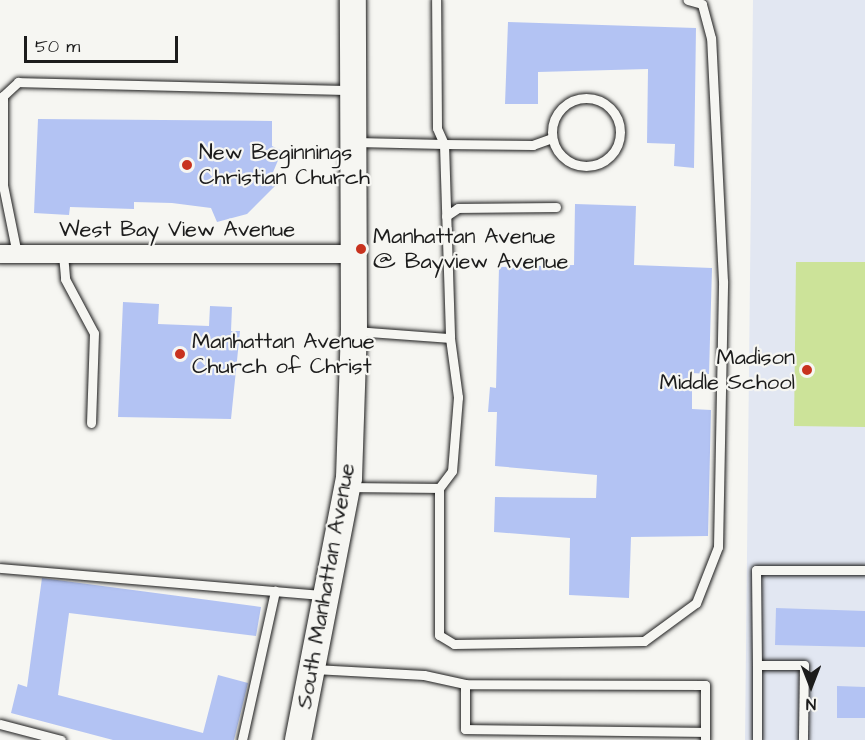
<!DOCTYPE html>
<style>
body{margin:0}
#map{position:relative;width:865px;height:740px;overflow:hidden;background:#f6f6f2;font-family:"Architects Daughter",sans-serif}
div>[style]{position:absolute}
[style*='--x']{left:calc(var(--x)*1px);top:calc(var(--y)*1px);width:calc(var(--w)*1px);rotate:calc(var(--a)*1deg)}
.built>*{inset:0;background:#e2e7f2}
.green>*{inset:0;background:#cce399}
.building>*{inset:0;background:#b3c3f3}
.roads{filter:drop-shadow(0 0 2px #1c1c1c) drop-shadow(0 0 2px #1c1c1c)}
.lane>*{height:9px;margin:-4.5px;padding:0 4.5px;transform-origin:4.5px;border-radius:4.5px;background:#f6f6f2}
.lane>.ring{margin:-4.5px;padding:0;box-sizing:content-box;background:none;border:9px solid #f6f6f2;border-radius:50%}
.street>*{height:18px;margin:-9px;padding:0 9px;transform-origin:9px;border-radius:9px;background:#f6f6f2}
.secondary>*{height:26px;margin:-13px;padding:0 13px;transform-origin:13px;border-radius:13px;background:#f6f6f2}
.dots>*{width:16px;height:16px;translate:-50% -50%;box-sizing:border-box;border:3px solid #f6f6f2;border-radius:50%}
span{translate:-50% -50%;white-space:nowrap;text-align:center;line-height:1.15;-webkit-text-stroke:4.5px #f6f6f2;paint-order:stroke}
.poi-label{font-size:22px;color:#1c1c1c}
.left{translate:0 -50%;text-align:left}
.right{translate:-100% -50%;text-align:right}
.street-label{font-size:22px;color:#1c1c1c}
.north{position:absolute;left:781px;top:656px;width:60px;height:60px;-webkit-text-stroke:4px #f6f6f2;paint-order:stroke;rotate:180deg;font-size:16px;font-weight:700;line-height:24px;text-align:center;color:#1c1c1c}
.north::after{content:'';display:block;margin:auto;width:21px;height:27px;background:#1c1c1c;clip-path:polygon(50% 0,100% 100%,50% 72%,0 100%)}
.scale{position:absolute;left:24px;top:36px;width:154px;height:27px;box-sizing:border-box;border:3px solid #1c1c1c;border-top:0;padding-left:8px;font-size:18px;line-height:21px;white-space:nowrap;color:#1c1c1c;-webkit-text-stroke:4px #f6f6f2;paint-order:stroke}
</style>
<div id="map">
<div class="built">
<i style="clip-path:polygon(753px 0,865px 0,865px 740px,745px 740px)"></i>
</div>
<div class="green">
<i style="clip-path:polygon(796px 262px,865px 262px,865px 427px,794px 426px)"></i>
</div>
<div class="building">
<i style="clip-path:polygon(508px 22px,696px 28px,694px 168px,674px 166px,675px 144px,647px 143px,648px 69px,538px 72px,538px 104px,505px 104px)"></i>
<i style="clip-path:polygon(38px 119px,272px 121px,272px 146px,282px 151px,271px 177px,279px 182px,247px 214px,217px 222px,211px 208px,172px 203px,134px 202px,134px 209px,70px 207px,69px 215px,34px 213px)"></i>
<i style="clip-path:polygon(575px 204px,636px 206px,634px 265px,712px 268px,709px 374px,692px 373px,692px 409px,711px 410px,708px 536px,631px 537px,629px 598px,569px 595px,570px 538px,494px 532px,495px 497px,596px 498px,597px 475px,495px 466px,497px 412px,488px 412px,490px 387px,496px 388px,499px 267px,574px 265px)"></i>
<i style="clip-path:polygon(123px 302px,159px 304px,158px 324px,209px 326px,210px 306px,232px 307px,231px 331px,240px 331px,231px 419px,118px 417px)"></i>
<i style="clip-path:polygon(42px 578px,261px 607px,256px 636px,69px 613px,58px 695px,203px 733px,218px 675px,248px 683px,234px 740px,113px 740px,11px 713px,18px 684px,27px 687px)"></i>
<i style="clip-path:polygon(776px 608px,865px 611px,865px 647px,775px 645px)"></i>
<i style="clip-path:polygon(837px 686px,865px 687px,865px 718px,837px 718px)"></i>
</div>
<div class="roads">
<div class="lane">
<i class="ring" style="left:552px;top:98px;width:59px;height:59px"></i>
<i style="--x:552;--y:138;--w:20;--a:160"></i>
<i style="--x:533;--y:145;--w:89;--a:-179.4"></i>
<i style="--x:444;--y:144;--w:194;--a:88.2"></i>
<i style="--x:450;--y:338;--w:60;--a:82.3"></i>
<i style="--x:458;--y:397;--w:74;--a:94.6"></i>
<i style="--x:452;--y:471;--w:21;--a:127"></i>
<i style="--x:439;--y:488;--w:147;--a:90"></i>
<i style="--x:439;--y:635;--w:17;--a:31"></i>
<i style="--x:454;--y:644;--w:190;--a:-0.9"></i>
<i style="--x:644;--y:641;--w:64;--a:-36.2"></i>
<i style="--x:696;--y:603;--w:60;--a:-68.6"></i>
<i style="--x:718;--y:547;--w:266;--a:-88.9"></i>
<i style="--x:723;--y:281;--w:243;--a:-92.8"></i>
<i style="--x:711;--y:38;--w:35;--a:-105"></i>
<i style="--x:702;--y:4;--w:15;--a:-164"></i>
<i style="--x:356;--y:142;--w:88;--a:1.3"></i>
<i style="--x:444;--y:144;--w:17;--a:-114"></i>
<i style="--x:437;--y:128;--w:128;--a:-90.4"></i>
<i style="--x:446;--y:216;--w:14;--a:-34"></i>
<i style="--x:458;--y:208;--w:98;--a:-0.6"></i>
<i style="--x:17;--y:254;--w:70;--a:-101.5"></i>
<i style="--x:3;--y:185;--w:89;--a:-90"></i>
<i style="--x:3;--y:96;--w:21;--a:-43"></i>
<i style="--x:18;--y:82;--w:333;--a:1.4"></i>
<i style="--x:63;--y:254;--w:25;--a:85"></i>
<i style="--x:65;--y:279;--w:61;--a:61.8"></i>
<i style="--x:94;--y:333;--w:90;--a:91.9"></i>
<i style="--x:356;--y:331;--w:94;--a:4.3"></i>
<i style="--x:348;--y:487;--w:91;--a:0.6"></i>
<i style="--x:0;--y:568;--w:324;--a:4.8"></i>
<i style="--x:757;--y:665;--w:95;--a:-90.6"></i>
<i style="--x:756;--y:570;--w:109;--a:0"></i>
<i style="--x:314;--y:669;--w:110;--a:3.1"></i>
<i style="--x:424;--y:675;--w:42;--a:12.4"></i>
<i style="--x:0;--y:724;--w:63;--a:14.7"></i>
<i style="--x:242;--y:740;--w:153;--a:-77.5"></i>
<i style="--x:705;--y:740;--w:55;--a:-90"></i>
<i style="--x:705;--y:685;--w:240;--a:-179.8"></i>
<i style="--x:465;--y:684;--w:45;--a:90"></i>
<i style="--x:465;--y:729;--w:240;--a:0.7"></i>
<i style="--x:757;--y:740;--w:75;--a:-90"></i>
<i style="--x:757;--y:665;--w:47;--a:0"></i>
<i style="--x:804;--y:665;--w:75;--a:90.8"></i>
</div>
<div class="street">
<i style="--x:0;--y:254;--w:354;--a:0"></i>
</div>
<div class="secondary">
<i style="--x:298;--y:740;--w:267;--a:-79"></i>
<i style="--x:349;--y:478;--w:147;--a:-88.1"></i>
<i style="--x:354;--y:331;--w:331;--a:-90.2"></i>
</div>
</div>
<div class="dots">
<i style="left:187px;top:165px;background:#c8321e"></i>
<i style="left:361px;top:249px;background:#c8321e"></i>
<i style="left:180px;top:354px;background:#c8321e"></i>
<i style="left:807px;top:370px;background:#c8321e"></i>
</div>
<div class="poi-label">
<span class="left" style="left:199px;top:165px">New Beginnings<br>Christian Church</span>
<span class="left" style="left:373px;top:249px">Manhattan Avenue<br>@ Bayview Avenue</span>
<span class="left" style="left:192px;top:354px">Manhattan Avenue<br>Church of Christ</span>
<span class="right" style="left:795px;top:370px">Madison<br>Middle School</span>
</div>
<div class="street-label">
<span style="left:177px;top:230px">West Bay View Avenue</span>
<span style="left:326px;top:586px;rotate:-80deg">South Manhattan Avenue</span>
</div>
<div class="north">N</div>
<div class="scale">50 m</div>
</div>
